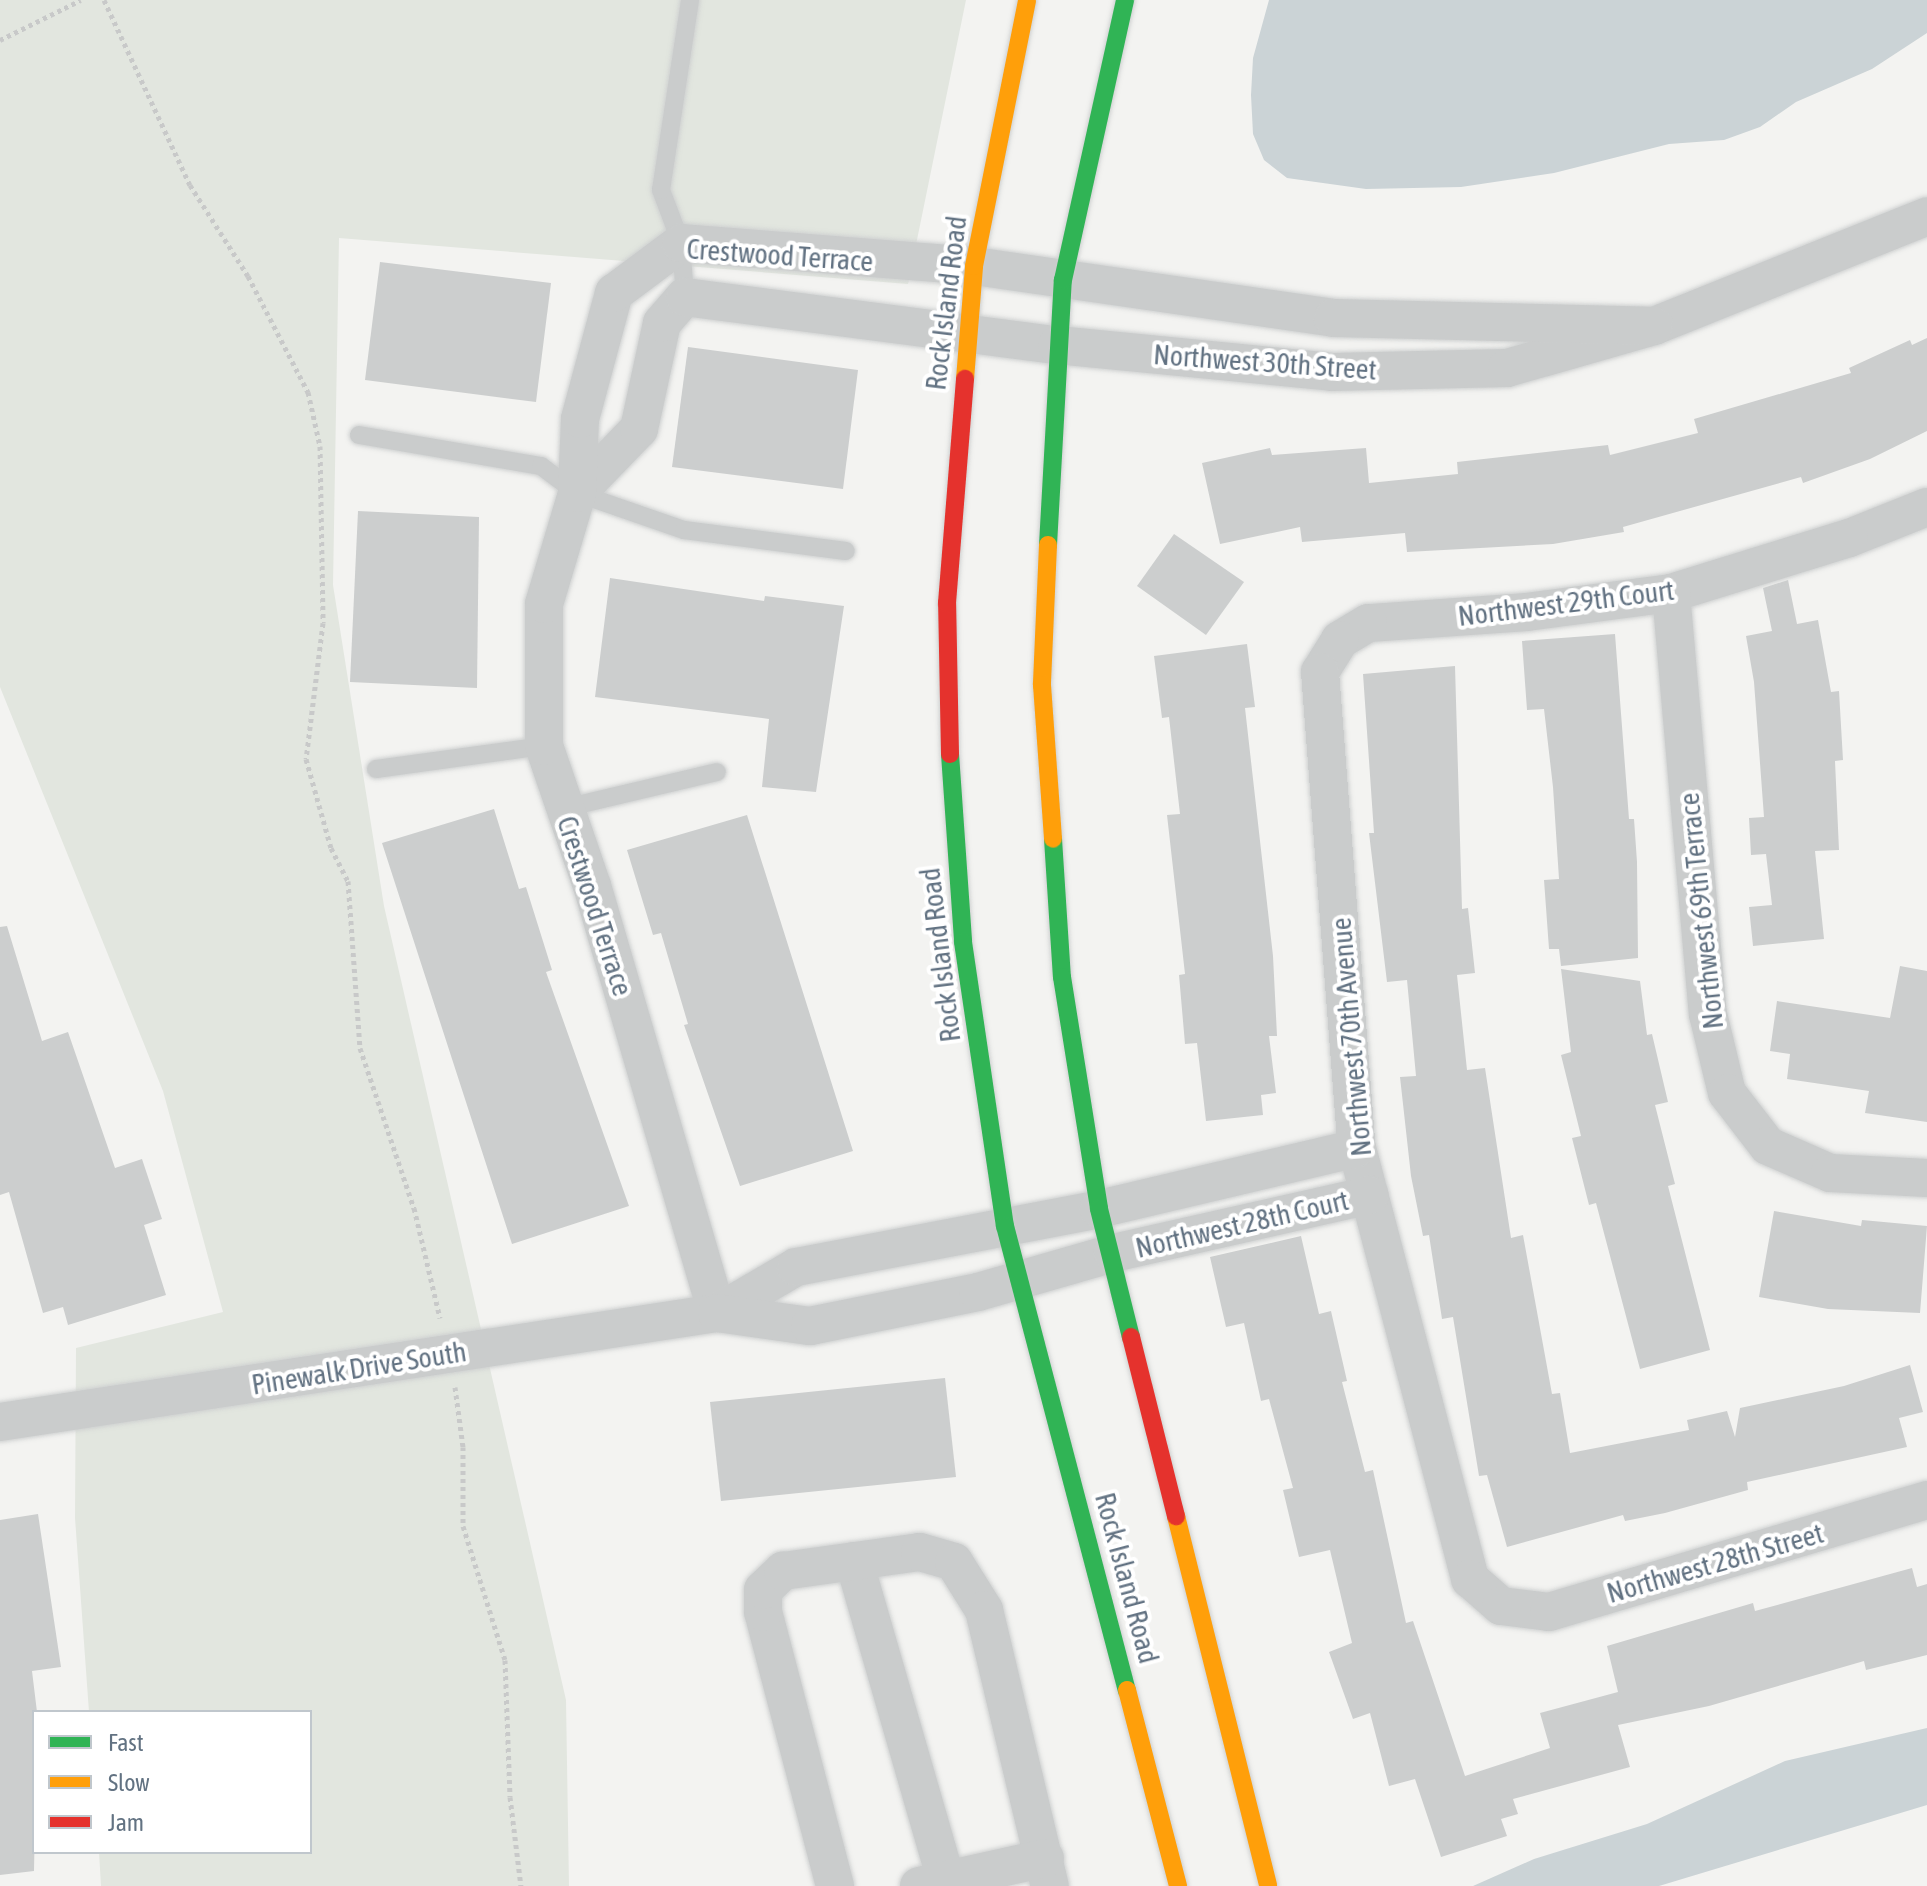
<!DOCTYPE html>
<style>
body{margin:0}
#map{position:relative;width:1927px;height:1886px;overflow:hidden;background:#f3f3f1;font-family:"Asap Condensed",sans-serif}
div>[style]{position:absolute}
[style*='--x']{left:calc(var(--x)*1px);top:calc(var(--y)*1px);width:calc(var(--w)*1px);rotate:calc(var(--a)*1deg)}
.green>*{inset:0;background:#e2e6df}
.water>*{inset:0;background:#cbd3d6}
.building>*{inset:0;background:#cccece}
.path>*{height:5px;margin-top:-2.5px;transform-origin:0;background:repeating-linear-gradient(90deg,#c8c9c9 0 4px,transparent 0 8px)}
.roads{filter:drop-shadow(0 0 2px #cfd1d1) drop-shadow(0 0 2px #cfd1d1)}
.lane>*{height:18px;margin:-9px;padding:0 9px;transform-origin:9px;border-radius:9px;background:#cacccc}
.street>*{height:38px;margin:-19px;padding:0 19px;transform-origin:19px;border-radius:19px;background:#cacccc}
.fast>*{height:18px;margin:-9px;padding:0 9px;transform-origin:9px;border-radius:9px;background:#30b455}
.slow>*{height:18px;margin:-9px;padding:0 9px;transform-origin:9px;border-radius:9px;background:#ff9f0a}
.jam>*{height:18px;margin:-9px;padding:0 9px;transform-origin:9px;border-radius:9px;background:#e5322d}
span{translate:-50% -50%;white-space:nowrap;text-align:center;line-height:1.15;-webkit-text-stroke:8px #fff;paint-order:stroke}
.street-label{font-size:28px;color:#627282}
.legend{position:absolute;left:32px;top:1710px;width:280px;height:144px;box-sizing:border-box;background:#fff;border:2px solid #c0c7cd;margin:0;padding:10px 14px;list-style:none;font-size:24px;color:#627282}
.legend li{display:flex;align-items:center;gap:16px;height:40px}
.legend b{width:40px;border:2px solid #c0c7cd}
</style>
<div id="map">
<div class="green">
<i style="clip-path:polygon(0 0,966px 0,908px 284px,339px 238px,333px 585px,384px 906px,566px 1700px,569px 1886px,101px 1886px,99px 1852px,310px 1852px,310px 1712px,89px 1712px,75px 1518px,76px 1348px,223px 1312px,163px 1091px,0 687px)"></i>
</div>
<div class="water">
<i style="clip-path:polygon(1269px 0,1927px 0,1927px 33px,1872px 69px,1796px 102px,1760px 127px,1724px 140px,1669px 144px,1554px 173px,1461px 187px,1366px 189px,1287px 178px,1264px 160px,1253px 134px,1251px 95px,1253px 58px)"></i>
<i style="clip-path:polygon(1927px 1728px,1927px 1805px,1659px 1886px,1473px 1886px,1534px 1859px,1647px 1824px,1785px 1761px)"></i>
</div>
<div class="building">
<i style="clip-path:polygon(380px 262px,551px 283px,536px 402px,365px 380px)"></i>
<i style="clip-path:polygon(1927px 338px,1927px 431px,1870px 459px,1803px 483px,1801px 477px,1623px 527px,1624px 532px,1553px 544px,1407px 552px,1405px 533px,1302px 542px,1300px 527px,1220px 544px,1202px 463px,1270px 448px,1272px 455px,1366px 448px,1369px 483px,1458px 474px,1457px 462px,1608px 445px,1610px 455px,1698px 433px,1694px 419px,1851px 373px,1849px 368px,1910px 340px,1912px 345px)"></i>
<i style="clip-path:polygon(688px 347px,858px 370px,843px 489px,672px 467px)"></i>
<i style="clip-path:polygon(358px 511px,479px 517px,477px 688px,350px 682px)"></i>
<i style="clip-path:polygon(1174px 534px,1244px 582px,1206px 635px,1137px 586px)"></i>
<i style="clip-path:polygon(610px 578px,764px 601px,765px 596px,844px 606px,816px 792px,762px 787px,769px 719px,595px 697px)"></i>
<i style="clip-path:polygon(1788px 580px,1797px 624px,1818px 620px,1831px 692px,1839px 691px,1843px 760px,1835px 761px,1839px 850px,1815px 851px,1824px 939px,1753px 946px,1749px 907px,1772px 905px,1766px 854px,1751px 855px,1749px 818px,1764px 817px,1754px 682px,1746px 636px,1772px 631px,1763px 588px)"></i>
<i style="clip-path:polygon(1615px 634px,1629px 819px,1634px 819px,1637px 862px,1638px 958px,1561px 966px,1559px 949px,1549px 949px,1544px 880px,1559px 879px,1553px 787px,1544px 709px,1527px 710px,1522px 641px)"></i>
<i style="clip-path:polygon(1247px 644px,1255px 707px,1245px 708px,1273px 956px,1277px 1036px,1269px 1036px,1276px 1093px,1261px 1095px,1263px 1115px,1206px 1121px,1197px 1043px,1185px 1044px,1179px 975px,1185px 974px,1167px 815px,1180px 814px,1169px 717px,1162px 718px,1154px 656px)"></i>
<i style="clip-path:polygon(1455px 666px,1462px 909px,1468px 908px,1475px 973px,1457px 975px,1467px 1070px,1485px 1068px,1511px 1238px,1523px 1235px,1552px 1394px,1560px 1393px,1570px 1453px,1689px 1430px,1687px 1420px,1727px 1411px,1735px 1437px,1740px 1408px,1844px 1386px,1910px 1365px,1923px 1412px,1899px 1418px,1907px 1447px,1747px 1482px,1748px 1490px,1665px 1513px,1625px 1521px,1623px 1515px,1507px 1547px,1487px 1475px,1479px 1476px,1453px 1317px,1442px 1319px,1429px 1235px,1423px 1236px,1411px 1176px,1400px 1077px,1416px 1076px,1407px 980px,1387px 982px,1369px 833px,1374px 833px,1363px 674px)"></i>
<i style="clip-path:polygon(494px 809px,519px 889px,526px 887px,552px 970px,546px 972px,629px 1206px,512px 1244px,382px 843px)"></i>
<i style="clip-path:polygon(747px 815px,853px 1151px,740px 1186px,684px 1025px,688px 1024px,661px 933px,653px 935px,627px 850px)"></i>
<i style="clip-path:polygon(7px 926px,42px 1041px,68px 1032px,115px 1168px,142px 1159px,162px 1219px,144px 1225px,166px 1295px,68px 1325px,63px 1307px,43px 1313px,9px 1192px,0 1195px,0 927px)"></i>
<i style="clip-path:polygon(1900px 966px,1927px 971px,1927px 1122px,1865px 1113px,1869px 1091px,1787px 1079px,1790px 1054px,1770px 1051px,1777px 1001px,1890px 1018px)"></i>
<i style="clip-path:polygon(1561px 969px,1640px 981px,1647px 1035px,1652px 1034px,1668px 1102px,1655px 1105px,1675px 1184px,1668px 1186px,1710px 1350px,1640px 1369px,1596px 1203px,1589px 1205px,1572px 1138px,1581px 1136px,1561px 1055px,1571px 1052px)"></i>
<i style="clip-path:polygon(1774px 1211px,1861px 1226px,1862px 1220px,1927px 1226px,1920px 1313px,1828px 1309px,1759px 1297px)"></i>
<i style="clip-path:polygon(1301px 1236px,1319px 1314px,1331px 1311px,1347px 1381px,1342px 1382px,1365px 1472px,1373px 1470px,1406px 1623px,1413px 1621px,1465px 1776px,1550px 1748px,1540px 1713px,1618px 1692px,1607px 1646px,1753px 1603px,1755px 1611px,1912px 1568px,1917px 1587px,1927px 1584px,1927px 1655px,1866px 1670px,1864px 1661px,1709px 1706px,1618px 1725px,1630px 1767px,1513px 1799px,1518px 1814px,1501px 1819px,1507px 1836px,1441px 1857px,1415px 1779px,1389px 1786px,1370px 1713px,1353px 1719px,1329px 1652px,1352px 1643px,1330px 1550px,1299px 1557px,1283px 1490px,1293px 1488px,1269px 1399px,1261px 1401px,1244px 1323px,1226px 1327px,1210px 1257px)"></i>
<i style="clip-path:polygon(945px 1378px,956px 1477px,721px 1501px,710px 1402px)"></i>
<i style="clip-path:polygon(38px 1514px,61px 1667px,32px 1671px,37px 1712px,34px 1871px,0 1875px,0 1520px)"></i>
</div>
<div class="path">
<i style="--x:104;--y:0;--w:204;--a:65.1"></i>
<i style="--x:190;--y:185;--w:108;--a:57.5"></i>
<i style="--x:248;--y:276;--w:131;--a:62.7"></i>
<i style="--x:308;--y:392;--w:55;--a:77.5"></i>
<i style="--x:320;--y:446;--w:177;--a:89"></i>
<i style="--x:323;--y:623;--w:137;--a:97.1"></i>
<i style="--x:306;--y:759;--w:92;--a:74.3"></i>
<i style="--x:331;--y:848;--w:37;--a:63"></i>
<i style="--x:348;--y:881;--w:167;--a:85.9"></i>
<i style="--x:360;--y:1048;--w:169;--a:71.4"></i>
<i style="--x:414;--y:1208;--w:113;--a:76.7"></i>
<i style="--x:0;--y:40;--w:90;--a:-26.3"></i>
<i style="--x:455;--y:1387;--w:61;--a:82.4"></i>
<i style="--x:463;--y:1447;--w:79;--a:90"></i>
<i style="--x:463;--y:1526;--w:140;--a:72.6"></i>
<i style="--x:505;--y:1660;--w:137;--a:87.9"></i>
<i style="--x:510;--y:1797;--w:90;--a:83"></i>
</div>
<div class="roads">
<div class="lane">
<i style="--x:685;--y:297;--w:54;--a:-94.2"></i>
<i style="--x:681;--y:243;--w:57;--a:-110.7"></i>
<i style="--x:661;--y:190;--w:192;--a:-81.3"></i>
<i style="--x:359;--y:435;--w:185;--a:9.7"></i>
<i style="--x:541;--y:466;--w:45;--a:36.9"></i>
<i style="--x:577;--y:493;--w:113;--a:19.1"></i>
<i style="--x:684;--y:530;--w:163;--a:7.4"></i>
<i style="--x:376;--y:769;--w:170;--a:-7.8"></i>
<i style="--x:565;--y:808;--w:156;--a:-13.3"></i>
</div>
<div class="street">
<i style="--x:577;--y:493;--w:89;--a:-45.9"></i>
<i style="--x:639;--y:429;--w:108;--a:-77.8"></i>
<i style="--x:662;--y:323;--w:35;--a:-49"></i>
<i style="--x:685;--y:297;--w:375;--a:7.4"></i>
<i style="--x:1057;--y:345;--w:276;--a:5.6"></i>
<i style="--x:1332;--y:372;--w:175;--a:-1.3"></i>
<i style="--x:1507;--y:368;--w:153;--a:-15.9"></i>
<i style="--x:1654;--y:326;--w:294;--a:-21.9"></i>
<i style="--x:1927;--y:507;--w:84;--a:158.3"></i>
<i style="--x:1849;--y:538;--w:186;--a:162.8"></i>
<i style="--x:1671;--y:593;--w:145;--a:172.5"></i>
<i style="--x:1527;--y:612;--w:159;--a:176"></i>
<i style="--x:1368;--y:623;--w:33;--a:149"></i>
<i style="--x:1340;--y:640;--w:38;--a:122"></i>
<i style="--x:1320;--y:672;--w:477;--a:85.6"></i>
<i style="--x:1357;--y:1148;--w:446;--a:75.3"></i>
<i style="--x:1470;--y:1579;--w:41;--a:41.1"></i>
<i style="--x:1501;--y:1606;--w:48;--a:7.1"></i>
<i style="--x:1549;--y:1612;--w:394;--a:-16.5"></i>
<i style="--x:1671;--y:593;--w:423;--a:85"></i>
<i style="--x:1708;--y:1014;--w:81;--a:76.5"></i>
<i style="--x:1727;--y:1093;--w:67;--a:52.3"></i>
<i style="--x:1768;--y:1146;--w:68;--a:23.5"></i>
<i style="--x:1830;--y:1173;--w:97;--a:3"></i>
<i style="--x:717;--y:1313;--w:445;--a:-106.3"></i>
<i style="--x:592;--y:886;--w:148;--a:-108.9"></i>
<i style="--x:544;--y:746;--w:142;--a:-90"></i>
<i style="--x:544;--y:604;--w:116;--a:-73.4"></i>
<i style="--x:577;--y:493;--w:74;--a:-87.7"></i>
<i style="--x:580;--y:419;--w:131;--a:-74.9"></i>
<i style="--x:614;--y:293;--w:84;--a:-36.7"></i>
<i style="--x:681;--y:243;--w:294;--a:4.5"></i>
<i style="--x:974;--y:266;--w:363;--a:8.2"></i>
<i style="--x:1333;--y:318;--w:321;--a:1.4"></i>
<i style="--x:717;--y:1313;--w:91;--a:-30.2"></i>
<i style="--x:796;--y:1267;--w:309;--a:-10.8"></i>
<i style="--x:1099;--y:1209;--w:265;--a:-13.3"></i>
<i style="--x:0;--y:1422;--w:725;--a:-8.64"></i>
<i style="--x:717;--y:1313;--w:94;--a:8"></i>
<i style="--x:810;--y:1326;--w:171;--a:-11.4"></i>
<i style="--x:978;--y:1292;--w:141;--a:-16.1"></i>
<i style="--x:1113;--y:1253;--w:263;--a:-12.7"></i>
<i style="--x:854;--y:1561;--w:332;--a:73.9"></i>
<i style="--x:835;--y:1886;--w:283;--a:-104.7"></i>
<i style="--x:763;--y:1612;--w:22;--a:-90"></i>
<i style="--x:763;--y:1590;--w:28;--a:-44"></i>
<i style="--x:783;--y:1571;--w:138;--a:-7.9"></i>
<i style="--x:920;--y:1552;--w:35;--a:16"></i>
<i style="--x:954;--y:1562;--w:57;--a:58"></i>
<i style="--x:984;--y:1610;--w:284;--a:76.6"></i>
<i style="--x:919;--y:1886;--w:129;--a:-12.5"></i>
</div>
<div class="fast">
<i style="--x:1048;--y:545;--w:265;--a:-86.8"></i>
<i style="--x:1063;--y:280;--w:287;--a:-77.5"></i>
<i style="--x:950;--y:754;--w:188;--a:86"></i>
<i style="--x:963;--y:942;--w:287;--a:81.6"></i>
<i style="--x:1005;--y:1226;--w:480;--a:75.3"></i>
<i style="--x:1053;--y:839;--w:138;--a:86.3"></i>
<i style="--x:1062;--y:977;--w:235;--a:80.9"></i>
<i style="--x:1099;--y:1209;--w:132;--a:76"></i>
</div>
<div class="slow">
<i style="--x:965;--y:379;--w:113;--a:-85.4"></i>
<i style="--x:974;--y:266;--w:271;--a:-78.7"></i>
<i style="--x:1048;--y:545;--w:140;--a:92.5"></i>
<i style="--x:1042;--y:685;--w:154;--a:85.9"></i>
<i style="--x:1176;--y:1516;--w:381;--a:76"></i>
<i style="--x:1127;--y:1690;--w:203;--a:75.4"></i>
</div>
<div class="jam">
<i style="--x:950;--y:754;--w:151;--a:-91.1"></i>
<i style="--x:947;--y:603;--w:225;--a:-85.4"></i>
<i style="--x:1131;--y:1337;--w:185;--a:75.9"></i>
</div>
</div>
<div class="street-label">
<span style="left:780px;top:255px;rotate:4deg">Crestwood Terrace</span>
<span style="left:946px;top:303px;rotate:-83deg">Rock Island Road</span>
<span style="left:1265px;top:362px;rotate:4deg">Northwest 30th Street</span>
<span style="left:1566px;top:603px;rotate:-7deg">Northwest 29th Court</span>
<span style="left:595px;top:906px;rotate:72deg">Crestwood Terrace</span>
<span style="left:1701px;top:911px;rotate:-96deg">Northwest 69th Terrace</span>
<span style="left:940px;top:955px;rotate:-97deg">Rock Island Road</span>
<span style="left:1351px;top:1037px;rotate:-95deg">Northwest 70th Avenue</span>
<span style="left:1242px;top:1224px;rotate:-13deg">Northwest 28th Court</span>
<span style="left:359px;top:1368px;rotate:-9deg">Pinewalk Drive South</span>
<span style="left:1715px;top:1563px;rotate:-16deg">Northwest 28th Street</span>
<span style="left:1127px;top:1578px;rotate:75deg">Rock Island Road</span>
</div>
<ul class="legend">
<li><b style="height:10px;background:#30b455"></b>Fast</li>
<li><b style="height:10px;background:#ff9f0a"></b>Slow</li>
<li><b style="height:10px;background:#e5322d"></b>Jam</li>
</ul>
</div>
